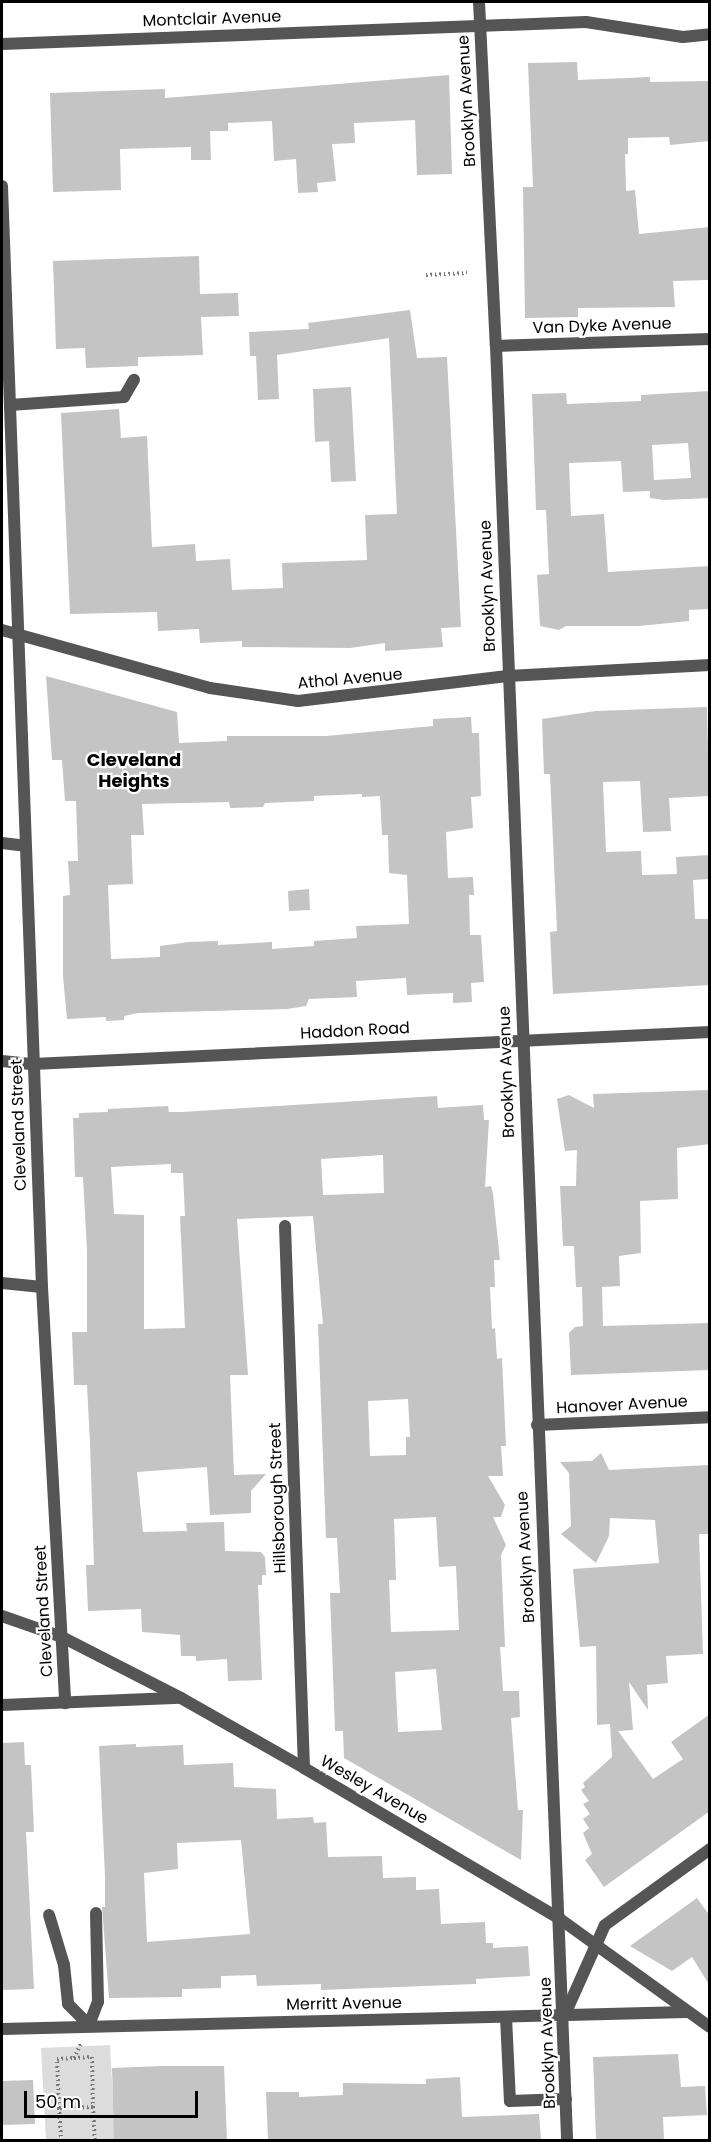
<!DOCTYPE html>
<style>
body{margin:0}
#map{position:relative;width:711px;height:2142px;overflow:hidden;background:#fff;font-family:Poppins,sans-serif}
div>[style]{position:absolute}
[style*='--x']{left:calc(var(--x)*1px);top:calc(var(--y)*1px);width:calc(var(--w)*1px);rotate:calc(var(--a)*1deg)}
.green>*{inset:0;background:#dcdcdc}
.building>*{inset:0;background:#c4c4c4}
.path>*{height:4px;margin-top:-2px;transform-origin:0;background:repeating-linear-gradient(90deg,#777 0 1.5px,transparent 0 4.5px)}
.lane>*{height:12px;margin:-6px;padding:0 6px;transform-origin:6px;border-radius:6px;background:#555}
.street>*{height:12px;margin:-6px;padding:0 6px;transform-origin:6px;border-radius:6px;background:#555}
span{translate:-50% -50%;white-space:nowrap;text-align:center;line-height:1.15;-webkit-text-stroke:4.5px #fff;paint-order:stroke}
.street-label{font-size:16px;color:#000}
.neighbourhood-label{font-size:18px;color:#000;font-weight:700}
.frame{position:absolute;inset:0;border:3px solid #000;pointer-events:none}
.scale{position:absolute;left:24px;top:2091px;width:174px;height:27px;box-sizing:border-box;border:3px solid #000;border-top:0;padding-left:8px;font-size:18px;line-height:21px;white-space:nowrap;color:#000;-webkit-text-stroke:4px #fff;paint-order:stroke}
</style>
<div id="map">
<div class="green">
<i style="clip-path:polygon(110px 2045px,115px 2140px,46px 2140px,41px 2048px)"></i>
</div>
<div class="building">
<i style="clip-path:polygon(577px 62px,578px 80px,650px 77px,650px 82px,710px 81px,710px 141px,670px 145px,669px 137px,628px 138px,628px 154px,625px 154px,626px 191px,635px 190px,639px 234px,710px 227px,708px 280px,673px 281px,675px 307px,578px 308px,578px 317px,525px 318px,523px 187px,533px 187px,528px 63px)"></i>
<i style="clip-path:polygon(449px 75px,452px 174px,417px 175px,415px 120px,354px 123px,355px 143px,332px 144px,336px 181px,317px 183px,318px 192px,298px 193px,296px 159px,274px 161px,272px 121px,228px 123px,228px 131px,210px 131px,211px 160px,191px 160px,191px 147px,120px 149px,121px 190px,53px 192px,50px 93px,165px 89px,165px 98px)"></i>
<i style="clip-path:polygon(199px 256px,200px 294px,238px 293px,239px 316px,201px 317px,203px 355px,138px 357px,138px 366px,86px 368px,85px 348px,56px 349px,53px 261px)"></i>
<i style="clip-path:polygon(410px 310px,417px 358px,447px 357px,461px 627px,441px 628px,443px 647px,385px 651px,385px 643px,350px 648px,242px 647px,242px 641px,200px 643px,199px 629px,158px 631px,157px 612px,70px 614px,61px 413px,119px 409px,121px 438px,147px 436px,152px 547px,195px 544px,196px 561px,230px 559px,232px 590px,283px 588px,282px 563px,367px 560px,365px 515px,397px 514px,389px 338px,277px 355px,279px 399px,258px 400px,256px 356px,250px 356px,249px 332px,309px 329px,308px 323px)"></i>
<i style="clip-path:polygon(351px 387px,356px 481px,331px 482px,329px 441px,315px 442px,313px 389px)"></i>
<i style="clip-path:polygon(evenodd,710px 391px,710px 498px,664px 500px,650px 498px,650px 491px,623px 492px,621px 461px,569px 463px,571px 516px,604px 514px,608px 572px,710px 566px,710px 609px,689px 610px,689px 621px,639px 626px,566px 626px,559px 630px,540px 626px,537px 575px,549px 574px,546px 510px,536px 510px,532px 394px,566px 393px,567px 404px,641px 401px,641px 395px,710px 391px,688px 443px,691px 478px,654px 480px,652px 445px,688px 443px)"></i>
<i style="clip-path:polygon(evenodd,46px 676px,177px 712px,179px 743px,227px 741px,227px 736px,326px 736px,433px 726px,433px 719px,471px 717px,472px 733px,479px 733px,481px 796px,471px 797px,473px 828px,446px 832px,448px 878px,473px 877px,474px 895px,469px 895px,470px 935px,481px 935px,484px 982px,471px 983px,472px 1002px,453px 1003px,453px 993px,407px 995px,406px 978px,356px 981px,357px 997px,309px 999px,306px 1006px,287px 1009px,138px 1013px,124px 1016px,124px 1020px,106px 1021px,106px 1017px,67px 1019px,63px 976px,63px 896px,70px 895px,68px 861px,78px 861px,76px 801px,65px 801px,62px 760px,52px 760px,46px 676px,362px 794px,362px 797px,380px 796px,382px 835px,388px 835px,389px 873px,407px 875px,409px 924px,356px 926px,357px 938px,314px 941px,314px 946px,272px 949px,272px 942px,218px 945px,218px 941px,189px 942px,160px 946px,160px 957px,111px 959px,108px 885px,133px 884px,131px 835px,144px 835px,142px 804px,229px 802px,230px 808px,263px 807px,265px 803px,314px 801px,314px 796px,362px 794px)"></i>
<i style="clip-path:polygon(707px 707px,709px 796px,669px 798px,671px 831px,643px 832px,640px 781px,603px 782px,606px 852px,641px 851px,642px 875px,677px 874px,676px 857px,710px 855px,710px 879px,693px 880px,695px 919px,710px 919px,710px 985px,553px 994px,550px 932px,557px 931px,550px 774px,544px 774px,542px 719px,596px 711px)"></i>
<i style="clip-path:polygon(309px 889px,310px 910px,289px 911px,288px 891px)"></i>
<i style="clip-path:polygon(710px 1090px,710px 1144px,677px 1148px,678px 1199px,640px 1201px,641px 1253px,619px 1256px,620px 1286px,602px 1287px,603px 1326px,710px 1323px,710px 1370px,571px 1375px,569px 1333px,575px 1327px,583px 1326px,582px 1287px,576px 1287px,574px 1246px,563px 1246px,560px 1186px,576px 1186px,577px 1150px,565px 1151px,557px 1099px,569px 1095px,594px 1108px,593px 1094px)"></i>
<i style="clip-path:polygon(evenodd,437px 1096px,438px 1108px,483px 1105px,484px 1120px,489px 1120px,485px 1187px,491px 1186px,493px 1194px,500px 1260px,494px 1260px,495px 1287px,490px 1287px,492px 1329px,495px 1328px,497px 1359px,502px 1358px,506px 1446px,501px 1446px,503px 1476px,488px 1476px,505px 1505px,501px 1517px,493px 1517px,506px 1545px,501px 1555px,505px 1647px,500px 1647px,503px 1691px,519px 1691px,520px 1717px,511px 1718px,518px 1810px,523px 1810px,521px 1860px,344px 1758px,343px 1731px,335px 1731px,330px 1593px,340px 1593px,337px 1538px,326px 1538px,318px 1324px,323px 1324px,313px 1216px,237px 1219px,248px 1375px,230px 1375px,234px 1475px,266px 1474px,251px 1491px,251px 1513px,210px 1515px,207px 1467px,137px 1472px,143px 1532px,187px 1531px,186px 1523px,224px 1522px,225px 1551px,261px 1552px,265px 1557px,266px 1575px,262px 1575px,262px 1585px,258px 1585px,262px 1680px,228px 1681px,227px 1659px,196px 1661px,196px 1656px,181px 1656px,180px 1635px,142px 1632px,141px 1609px,88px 1611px,86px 1565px,94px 1565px,90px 1444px,87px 1385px,74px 1385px,72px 1332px,87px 1332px,87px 1251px,83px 1177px,75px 1177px,73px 1118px,79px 1118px,79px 1113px,108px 1112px,108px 1109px,168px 1106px,169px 1112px,182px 1112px,437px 1096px,383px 1155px,384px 1193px,323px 1195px,321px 1159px,383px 1155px,437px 1096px,171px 1164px,171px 1173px,183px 1173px,185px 1216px,180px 1216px,185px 1328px,144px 1329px,144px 1215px,114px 1214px,111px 1167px,171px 1164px,437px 1096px,408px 1399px,410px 1437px,406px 1437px,406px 1455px,370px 1456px,368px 1401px,408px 1399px,437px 1096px,436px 1517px,439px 1567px,456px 1566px,459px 1630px,391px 1632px,389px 1580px,396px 1580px,394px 1519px,436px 1517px,437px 1096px,436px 1669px,442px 1730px,398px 1732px,395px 1672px,436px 1669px)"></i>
<i style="clip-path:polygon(601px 1453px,609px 1470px,710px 1465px,710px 1534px,699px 1534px,703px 1654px,666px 1656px,668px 1683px,647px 1685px,648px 1710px,629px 1682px,633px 1730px,618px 1731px,653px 1779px,683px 1759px,671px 1742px,710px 1714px,710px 1811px,604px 1887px,585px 1860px,592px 1854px,583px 1833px,589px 1828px,583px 1819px,590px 1814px,583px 1804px,589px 1801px,581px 1790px,585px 1787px,583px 1783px,612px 1757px,610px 1724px,597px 1725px,596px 1646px,580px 1647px,573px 1569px,659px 1563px,655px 1520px,610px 1518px,609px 1536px,596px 1563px,561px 1534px,571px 1526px,569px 1473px,560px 1462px,592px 1461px)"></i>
<i style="clip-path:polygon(24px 1742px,25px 1765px,31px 1765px,34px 1832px,26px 1832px,34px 1989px,2px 1990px,2px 1743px)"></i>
<i style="clip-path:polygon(evenodd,136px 1744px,136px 1747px,183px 1745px,184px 1765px,233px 1763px,234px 1787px,276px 1789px,277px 1819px,313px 1817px,314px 1823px,326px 1822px,328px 1857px,382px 1856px,383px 1878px,416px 1877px,416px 1890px,439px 1889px,441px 1924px,485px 1922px,486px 1943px,493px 1943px,493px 1948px,528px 1946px,530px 1976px,476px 1979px,476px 1984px,321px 1990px,321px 1984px,257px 1986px,256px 1975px,221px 1976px,221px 1988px,182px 1989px,182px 1997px,109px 1998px,102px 1907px,105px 1907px,105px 1876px,99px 1746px,136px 1744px,241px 1840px,250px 1934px,147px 1942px,144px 1873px,178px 1869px,177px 1843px,241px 1840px)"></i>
<i style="clip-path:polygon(697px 1898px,710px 1916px,710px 1986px,692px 1957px,672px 1971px,630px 1946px)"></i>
<i style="clip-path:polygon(678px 2054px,681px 2087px,705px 2086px,707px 2115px,663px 2117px,664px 2140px,596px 2140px,593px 2057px)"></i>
<i style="clip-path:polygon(162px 2066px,224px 2066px,227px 2140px,114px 2140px,112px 2068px)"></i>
<i style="clip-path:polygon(460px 2077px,462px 2117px,539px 2114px,541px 2140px,268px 2140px,266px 2092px,299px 2092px,299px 2097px,343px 2095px,343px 2083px,426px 2084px,426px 2079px)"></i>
<i style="clip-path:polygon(33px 2080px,35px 2124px,2px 2125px,2px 2081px)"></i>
</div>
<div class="path">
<i style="--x:426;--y:275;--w:41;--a:-2.8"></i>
<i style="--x:74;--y:2058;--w:18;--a:-3"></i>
<i style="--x:92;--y:2057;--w:50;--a:88.9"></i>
<i style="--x:93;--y:2107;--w:34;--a:178"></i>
<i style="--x:59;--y:2108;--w:49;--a:-92.3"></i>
<i style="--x:57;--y:2059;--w:17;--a:-3"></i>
<i style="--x:74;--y:2058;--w:17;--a:-65"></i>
<i style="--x:93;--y:2107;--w:33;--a:87"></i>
<i style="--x:59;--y:2108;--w:32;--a:86"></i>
</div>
<div class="lane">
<i style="--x:10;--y:405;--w:114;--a:-4"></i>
<i style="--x:124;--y:397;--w:20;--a:-60"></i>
<i style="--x:506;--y:2017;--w:84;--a:87.3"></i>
<i style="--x:510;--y:2101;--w:56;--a:-2"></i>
</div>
<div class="street">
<i style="--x:479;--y:2;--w:344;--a:87.2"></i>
<i style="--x:496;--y:346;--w:1795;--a:87.73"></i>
<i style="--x:2;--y:44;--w:584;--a:-2.16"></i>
<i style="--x:586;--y:22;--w:98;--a:8.8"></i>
<i style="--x:683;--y:37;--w:27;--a:-6"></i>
<i style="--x:2;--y:186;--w:1102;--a:87.92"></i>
<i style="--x:42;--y:1287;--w:417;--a:86.8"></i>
<i style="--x:496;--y:346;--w:214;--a:-1.9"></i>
<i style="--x:2;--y:630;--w:216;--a:15.6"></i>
<i style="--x:210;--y:688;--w:89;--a:8.4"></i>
<i style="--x:298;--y:701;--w:211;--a:-6.8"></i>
<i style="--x:508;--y:676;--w:202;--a:-3.1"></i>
<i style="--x:2;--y:843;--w:23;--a:7"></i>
<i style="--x:2;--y:1061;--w:31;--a:6"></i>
<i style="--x:33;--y:1064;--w:678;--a:-2.71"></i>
<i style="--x:285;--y:1226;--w:542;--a:87.99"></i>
<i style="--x:2;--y:1283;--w:40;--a:5.7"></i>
<i style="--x:537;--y:1425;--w:173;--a:-2.6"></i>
<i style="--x:2;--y:1616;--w:64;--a:19.3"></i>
<i style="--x:62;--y:1637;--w:134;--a:27.1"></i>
<i style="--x:181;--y:1698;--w:142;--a:29.6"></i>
<i style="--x:304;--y:1768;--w:297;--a:30.5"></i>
<i style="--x:560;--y:1919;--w:185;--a:35.8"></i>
<i style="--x:2;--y:1705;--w:178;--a:-2.3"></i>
<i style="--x:49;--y:1915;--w:52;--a:73.3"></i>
<i style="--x:64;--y:1965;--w:39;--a:84"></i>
<i style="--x:68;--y:2004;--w:30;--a:45"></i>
<i style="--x:89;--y:2025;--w:25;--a:-69"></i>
<i style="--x:98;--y:2002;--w:89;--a:-91.3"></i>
<i style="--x:566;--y:2012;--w:95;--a:-65.9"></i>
<i style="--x:605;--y:1925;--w:130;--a:-35.9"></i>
<i style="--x:2;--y:2029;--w:685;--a:-1.42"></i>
</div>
<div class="street-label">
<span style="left:212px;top:19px;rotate:-2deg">Montclair Avenue</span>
<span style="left:467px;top:101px;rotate:-93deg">Brooklyn Avenue</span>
<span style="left:602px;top:326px;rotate:-2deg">Van Dyke Avenue</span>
<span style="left:488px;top:586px;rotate:-92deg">Brooklyn Avenue</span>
<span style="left:350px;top:679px;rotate:-5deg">Athol Avenue</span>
<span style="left:355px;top:1031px;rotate:-3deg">Haddon Road</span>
<span style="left:507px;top:1072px;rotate:-92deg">Brooklyn Avenue</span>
<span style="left:19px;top:1125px;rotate:-92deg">Cleveland Street</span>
<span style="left:622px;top:1405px;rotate:-3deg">Hanover Avenue</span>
<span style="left:278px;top:1498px;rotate:-92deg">Hillsborough Street</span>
<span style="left:526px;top:1557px;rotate:-93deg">Brooklyn Avenue</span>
<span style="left:44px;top:1611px;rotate:-93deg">Cleveland Street</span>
<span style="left:374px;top:1790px;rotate:30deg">Wesley Avenue</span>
<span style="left:344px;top:2004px;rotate:-1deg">Merritt Avenue</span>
<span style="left:548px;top:2043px;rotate:-92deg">Brooklyn Avenue</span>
</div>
<div class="neighbourhood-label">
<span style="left:134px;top:771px">Cleveland<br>Heights</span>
</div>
<div class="frame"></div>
<div class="scale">50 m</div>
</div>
